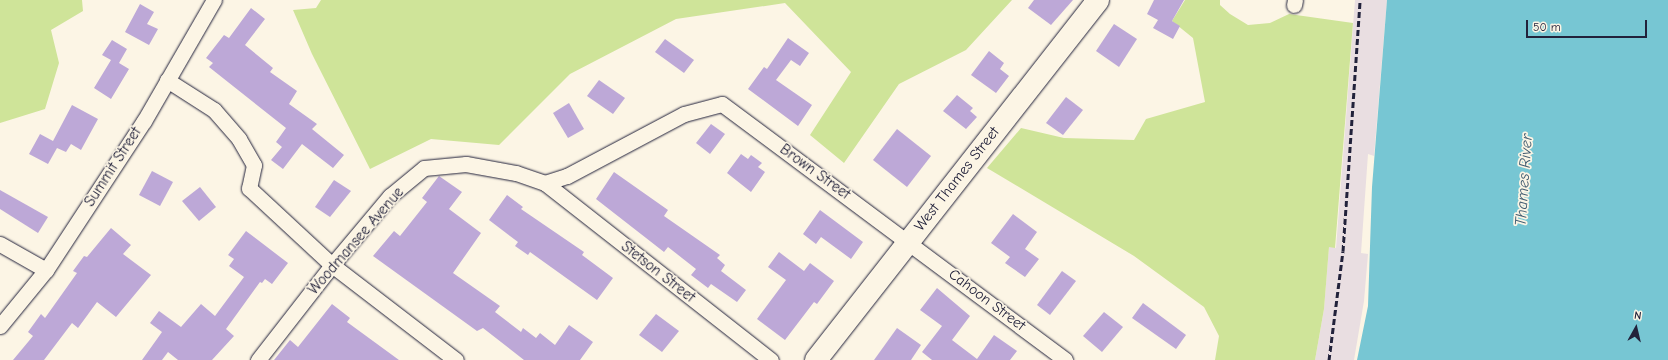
<!DOCTYPE html>
<style>
body{margin:0}
#map{position:relative;width:1668px;height:360px;overflow:hidden;background:#fcf5e5;font-family:"Comic Neue",sans-serif}
div>[style]{position:absolute}
[style*='--x']{left:calc(var(--x)*1px);top:calc(var(--y)*1px);width:calc(var(--w)*1px);rotate:calc(var(--a)*1deg)}
.built>*{inset:0;background:#e9dee1}
.green>*{inset:0;background:#cfe499}
.water>*{inset:0;background:#77c6d3}
.building>*{inset:0;background:#bda8d7}
.roads{filter:drop-shadow(0 0 1px #22223b) drop-shadow(0 0 1px #22223b)}
.minor>*{height:15px;margin:-7.5px;padding:0 7.5px;transform-origin:7.5px;border-radius:7.5px;background:#fcf5e5}
.secondary>*{height:22px;margin:-11px;padding:0 11px;transform-origin:11px;border-radius:11px;background:#fcf5e5}
.rail>*{height:3px;margin-top:-1.5px;transform-origin:0;background:repeating-linear-gradient(90deg,#22223b 0 6px,transparent 0 9px)}
span{translate:-50% -50%;white-space:nowrap;text-align:center;line-height:1.15;-webkit-text-stroke:3.5px #fcf5e5;paint-order:stroke}
.street-label{font-size:15px;color:#22223b}
.water-label{font-size:16px;color:#405b70;font-style:italic}
.north{position:absolute;left:1616px;top:308px;width:40px;height:40px;-webkit-text-stroke:3px #fcf5e5;paint-order:stroke;rotate:8deg;font-size:11px;font-weight:700;line-height:16px;text-align:center;color:#22223b}
.north::after{content:'';display:block;margin:auto;width:14px;height:18px;background:#22223b;clip-path:polygon(50% 0,100% 100%,50% 72%,0 100%)}
.scale{position:absolute;left:1526px;top:20px;width:121px;height:18px;box-sizing:border-box;border:2px solid #22223b;border-top:0;padding-left:5px;font-size:12px;line-height:14px;white-space:nowrap;color:#22223b;-webkit-text-stroke:3px #fcf5e5;paint-order:stroke}
</style>
<div id="map">
<div class="built">
<i style="clip-path:polygon(1355px 0,1387px 0,1374px 156px,1368px 154px,1361px 253px,1368px 254px,1364px 301px,1354px 360px,1315px 360px,1324px 309px,1329px 246px,1336px 248px)"></i>
</div>
<div class="green">
<i style="clip-path:polygon(0 0,82px 0,83px 11px,51px 30px,59px 63px,45px 109px,0 123px)"></i>
<i style="clip-path:polygon(321px 0,1012px 0,966px 50px,899px 84px,844px 163px,810px 135px,851px 72px,785px 3px,676px 19px,570px 74px,499px 145px,431px 139px,370px 169px,312px 54px,293px 10px,316px 8px)"></i>
<i style="clip-path:polygon(1185px 0,1220px 0,1220px 5px,1230px 14px,1248px 25px,1270px 23px,1289px 14px,1353px 23px,1335px 248px,1329px 247px,1324px 309px,1315px 360px,1215px 360px,1219px 336px,1204px 307px,1134px 256px,987px 168px,1021px 128px,1064px 138px,1134px 140px,1146px 119px,1205px 102px,1193px 38px,1172px 21px)"></i>
</div>
<div class="water">
<i style="clip-path:polygon(1387px 0,1668px 0,1668px 360px,1357px 360px,1368px 306px,1372px 187px)"></i>
</div>
<div class="building">
<i style="clip-path:polygon(1034px 0,1073px 0,1051px 25px,1028px 8px)"></i>
<i style="clip-path:polygon(1154px 0,1184px 0,1172px 21px,1180px 26px,1173px 39px,1153px 28px,1158px 20px,1147px 14px)"></i>
<i style="clip-path:polygon(140px 4px,154px 12px,147px 24px,158px 29px,149px 45px,125px 32px)"></i>
<i style="clip-path:polygon(251px 8px,265px 19px,245px 45px,273px 68px,270px 72px,297px 91px,289px 104px,317px 124px,312px 129px,344px 155px,333px 168px,302px 144px,283px 169px,271px 160px,282px 147px,276px 142px,286px 128px,209px 67px,213px 63px,206px 58px,224px 35px,229px 38px)"></i>
<i style="clip-path:polygon(1114px 24px,1137px 39px,1119px 67px,1096px 51px)"></i>
<i style="clip-path:polygon(788px 38px,809px 53px,800px 66px,791px 60px,776px 80px,812px 105px,798px 126px,748px 89px,764px 67px,767px 69px)"></i>
<i style="clip-path:polygon(665px 39px,694px 60px,684px 73px,655px 52px)"></i>
<i style="clip-path:polygon(112px 40px,127px 49px,119px 63px,129px 69px,111px 99px,94px 88px,111px 60px,102px 55px)"></i>
<i style="clip-path:polygon(989px 51px,1004px 63px,1000px 69px,1009px 76px,996px 93px,971px 75px)"></i>
<i style="clip-path:polygon(599px 80px,625px 98px,613px 114px,587px 96px)"></i>
<i style="clip-path:polygon(957px 95px,973px 108px,970px 111px,977px 117px,966px 129px,943px 111px)"></i>
<i style="clip-path:polygon(1066px 97px,1083px 110px,1063px 135px,1046px 123px)"></i>
<i style="clip-path:polygon(569px 103px,584px 129px,568px 138px,553px 113px)"></i>
<i style="clip-path:polygon(72px 105px,98px 119px,81px 150px,71px 144px,66px 152px,57px 148px,48px 164px,29px 154px,40px 134px,53px 141px)"></i>
<i style="clip-path:polygon(711px 124px,725px 134px,710px 154px,696px 143px)"></i>
<i style="clip-path:polygon(897px 129px,931px 156px,907px 187px,873px 160px)"></i>
<i style="clip-path:polygon(741px 154px,748px 159px,751px 155px,762px 163px,758px 167px,765px 172px,751px 192px,727px 173px)"></i>
<i style="clip-path:polygon(152px 171px,173px 182px,160px 206px,139px 195px)"></i>
<i style="clip-path:polygon(614px 172px,668px 210px,664px 216px,720px 255px,717px 258px,725px 265px,721px 271px,746px 290px,737px 302px,711px 284px,708px 288px,691px 275px,696px 269px,668px 247px,664px 252px,596px 199px)"></i>
<i style="clip-path:polygon(439px 176px,462px 192px,449px 209px,481px 233px,453px 273px,500px 306px,495px 312px,521px 332px,523px 328px,536px 338px,540px 333px,555px 345px,569px 325px,593px 342px,580px 360px,524px 360px,483px 328px,477px 331px,373px 256px,394px 231px,400px 236px,427px 202px,422px 198px)"></i>
<i style="clip-path:polygon(334px 180px,351px 191px,330px 217px,315px 207px)"></i>
<i style="clip-path:polygon(200px 187px,216px 207px,199px 221px,182px 201px)"></i>
<i style="clip-path:polygon(0 190px,48px 217px,38px 233px,0 209px)"></i>
<i style="clip-path:polygon(507px 195px,523px 207px,521px 209px,584px 252px,582px 255px,613px 278px,597px 300px,530px 252px,528px 255px,515px 246px,518px 242px,489px 220px)"></i>
<i style="clip-path:polygon(820px 210px,863px 242px,851px 259px,821px 237px,816px 244px,803px 234px)"></i>
<i style="clip-path:polygon(1013px 214px,1037px 232px,1025px 249px,1039px 259px,1025px 277px,1005px 263px,1010px 257px,991px 243px)"></i>
<i style="clip-path:polygon(111px 228px,131px 245px,123px 254px,151px 275px,116px 317px,97px 302px,78px 328px,72px 323px,44px 360px,13px 360px,33px 336px,28px 332px,41px 314px,45px 318px,77px 273px,73px 271px,84px 256px,87px 257px)"></i>
<i style="clip-path:polygon(246px 231px,288px 263px,272px 284px,265px 279px,262px 283px,260px 282px,226px 329px,234px 336px,212px 360px,178px 360px,168px 352px,162px 360px,142px 360px,162px 332px,150px 323px,159px 311px,181px 327px,201px 304px,215px 316px,244px 277px,229px 266px,234px 259px,228px 255px)"></i>
<i style="clip-path:polygon(779px 252px,804px 271px,810px 263px,834px 281px,817px 304px,814px 302px,785px 340px,757px 319px,786px 280px,768px 267px)"></i>
<i style="clip-path:polygon(1062px 271px,1076px 281px,1050px 315px,1037px 305px)"></i>
<i style="clip-path:polygon(937px 288px,970px 316px,952px 340px,977px 359px,994px 335px,1017px 351px,1010px 360px,932px 360px,922px 352px,942px 326px,920px 310px)"></i>
<i style="clip-path:polygon(1143px 303px,1186px 335px,1176px 349px,1132px 318px)"></i>
<i style="clip-path:polygon(332px 304px,350px 318px,347px 322px,399px 360px,274px 360px,290px 340px,298px 347px)"></i>
<i style="clip-path:polygon(1104px 312px,1123px 327px,1102px 352px,1083px 336px)"></i>
<i style="clip-path:polygon(656px 314px,679px 331px,662px 352px,639px 335px)"></i>
<i style="clip-path:polygon(897px 328px,921px 345px,911px 360px,874px 360px)"></i>
</div>
<div class="roads">
<div class="minor">
<i style="--x:1294;--y:5;--w:5;--a:-79"></i>
<i style="--x:167;--y:80;--w:56;--a:32.6"></i>
<i style="--x:214;--y:110;--w:38;--a:49"></i>
<i style="--x:239;--y:139;--w:30;--a:60"></i>
<i style="--x:254;--y:165;--w:24;--a:102"></i>
<i style="--x:249;--y:188;--w:113;--a:42.9"></i>
<i style="--x:332;--y:265;--w:156;--a:37.5"></i>
<i style="--x:545;--y:183;--w:287;--a:38.1"></i>
<i style="--x:0;--y:244;--w:53;--a:29.5"></i>
<i style="--x:0;--y:326;--w:72;--a:-50.6"></i>
<i style="--x:46;--y:270;--w:178;--a:-56.7"></i>
<i style="--x:144;--y:121;--w:140;--a:-60"></i>
<i style="--x:258;--y:360;--w:120;--a:-52.1"></i>
<i style="--x:332;--y:265;--w:90;--a:-50"></i>
<i style="--x:390;--y:196;--w:44;--a:-39.5"></i>
<i style="--x:424;--y:168;--w:42;--a:-5.4"></i>
<i style="--x:466;--y:164;--w:51;--a:10.2"></i>
<i style="--x:516;--y:173;--w:31;--a:19"></i>
<i style="--x:545;--y:183;--w:23;--a:-18"></i>
<i style="--x:567;--y:176;--w:132;--a:-27.9"></i>
<i style="--x:684;--y:114;--w:39;--a:-15"></i>
<i style="--x:722;--y:104;--w:428;--a:36.7"></i>
</div>
<div class="secondary">
<i style="--x:816;--y:360;--w:457;--a:-51.9"></i>
</div>
</div>
<div class="rail">
<i style="--x:1329;--y:360;--w:110;--a:-82.7"></i>
<i style="--x:1343;--y:251;--w:252;--a:-86.1"></i>
</div>
<div class="street-label">
<span style="left:113px;top:167px;rotate:-57deg">Summit Street</span>
<span style="left:815px;top:172px;rotate:36deg">Brown Street</span>
<span style="left:957px;top:179px;rotate:-52deg">West Thames Street</span>
<span style="left:356px;top:241px;rotate:-49deg">Woodmansee Avenue</span>
<span style="left:658px;top:272px;rotate:38deg">Stetson Street</span>
<span style="left:987px;top:300px;rotate:37deg">Cahoon Street</span>
</div>
<div class="water-label">
<span style="left:1524px;top:180px;rotate:-86deg">Thames River</span>
</div>
<div class="north">N</div>
<div class="scale">50 m</div>
</div>
